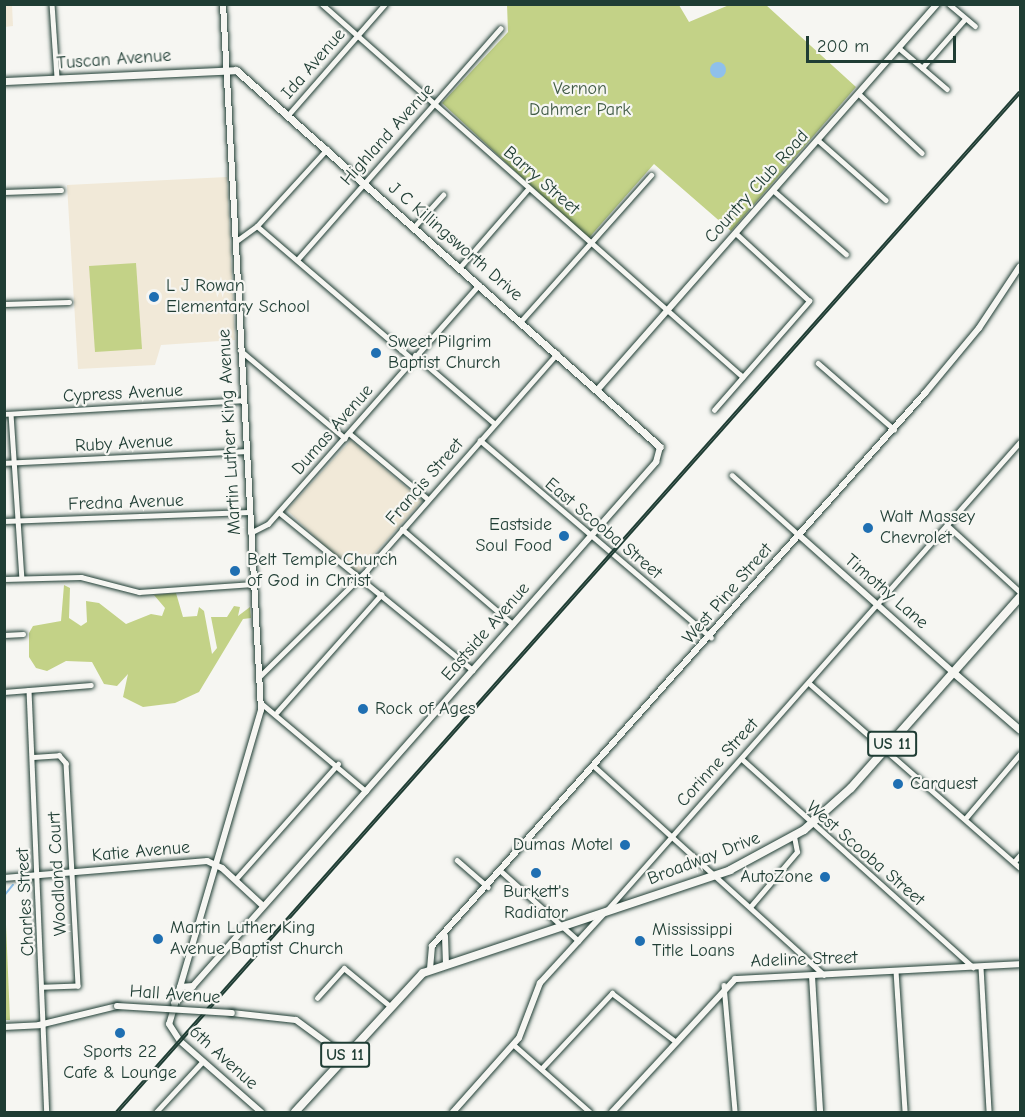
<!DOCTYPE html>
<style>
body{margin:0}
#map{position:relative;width:1025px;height:1117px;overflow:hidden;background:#f6f6f2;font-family:"Comic Neue",sans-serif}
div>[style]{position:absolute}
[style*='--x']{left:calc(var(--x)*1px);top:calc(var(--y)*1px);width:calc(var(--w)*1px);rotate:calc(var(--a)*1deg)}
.built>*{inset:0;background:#f1e9d8}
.green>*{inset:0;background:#c3d287}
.water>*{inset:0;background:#8fc0eb}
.round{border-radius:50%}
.stream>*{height:1.5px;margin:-0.75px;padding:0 0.75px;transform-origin:0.75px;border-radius:0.75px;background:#8fc0eb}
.roads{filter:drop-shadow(0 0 2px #1f3d34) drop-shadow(0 0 2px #1f3d34)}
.minor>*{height:4.5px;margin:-2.25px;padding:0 2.25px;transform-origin:2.25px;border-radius:2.25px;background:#f6f6f2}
.tertiary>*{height:6px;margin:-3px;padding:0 3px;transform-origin:3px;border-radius:3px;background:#f6f6f2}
.secondary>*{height:7px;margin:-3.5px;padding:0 3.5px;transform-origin:3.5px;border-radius:3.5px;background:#f6f6f2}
.primary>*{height:8px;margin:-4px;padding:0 4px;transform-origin:4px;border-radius:4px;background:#f6f6f2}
.rail>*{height:4px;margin-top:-2px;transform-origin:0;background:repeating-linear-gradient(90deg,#f6f6f2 0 4.5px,#1f3d34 0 9px);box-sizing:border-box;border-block:2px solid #1f3d34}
.bridges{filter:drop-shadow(0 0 2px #1f3d34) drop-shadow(0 0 2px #1f3d34)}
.tertiary-bridge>*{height:6px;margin:-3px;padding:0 3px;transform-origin:3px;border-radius:3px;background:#f6f6f2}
.dots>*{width:16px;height:16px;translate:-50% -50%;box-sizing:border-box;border:3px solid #f6f6f2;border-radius:50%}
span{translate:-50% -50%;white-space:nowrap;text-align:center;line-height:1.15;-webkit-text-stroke:4.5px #f6f6f2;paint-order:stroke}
.shield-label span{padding:2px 4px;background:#f6f6f2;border:2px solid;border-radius:4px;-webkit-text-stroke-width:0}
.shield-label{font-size:16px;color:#1f3d34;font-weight:700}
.street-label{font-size:18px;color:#1f3d34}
.park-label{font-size:18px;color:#405b45}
.poi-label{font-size:18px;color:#1f3d34}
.left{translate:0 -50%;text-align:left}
.right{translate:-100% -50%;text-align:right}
.frame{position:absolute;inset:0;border:6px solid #1f3d34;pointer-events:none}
.scale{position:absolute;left:806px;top:36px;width:150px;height:27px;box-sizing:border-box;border:3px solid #1f3d34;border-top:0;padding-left:8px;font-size:18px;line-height:21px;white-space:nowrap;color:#1f3d34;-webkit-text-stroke:4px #f6f6f2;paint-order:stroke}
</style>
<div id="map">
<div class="built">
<i style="clip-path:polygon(5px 4px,12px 5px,13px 26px,5px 27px)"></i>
<i style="clip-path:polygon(227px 177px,235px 340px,161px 345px,155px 365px,78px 369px,67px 185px)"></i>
<i style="clip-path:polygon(351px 440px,422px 501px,355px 575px,287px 510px)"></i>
</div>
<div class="green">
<i style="clip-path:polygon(507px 4px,679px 5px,689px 22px,729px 5px,766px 5px,856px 87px,731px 231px,654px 164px,588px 239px,442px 103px,508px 32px)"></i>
<i style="clip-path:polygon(136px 263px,142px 349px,95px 352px,89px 266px)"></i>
<i style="clip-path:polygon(64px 585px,70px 588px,69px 618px,81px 626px,87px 622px,86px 601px,99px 603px,126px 624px,151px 614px,162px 616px,165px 608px,154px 595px,176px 593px,183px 617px,197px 616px,199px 607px,204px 611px,212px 654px,217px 648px,211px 617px,227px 617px,234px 606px,240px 607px,238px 616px,250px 607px,251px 618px,243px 619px,199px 692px,175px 703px,143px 707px,123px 697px,128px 674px,117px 686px,104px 684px,92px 662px,66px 661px,47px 671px,36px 668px,29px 657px,29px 633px,33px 626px,61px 621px)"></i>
<i style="clip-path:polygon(5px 901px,10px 1020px,4px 1020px)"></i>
</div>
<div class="water">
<i class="round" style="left:710px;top:62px;width:16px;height:16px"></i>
</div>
<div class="stream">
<i style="--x:4;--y:896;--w:14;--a:-51"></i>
</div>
<div class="roads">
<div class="minor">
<i style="--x:52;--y:4;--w:74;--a:86.1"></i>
<i style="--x:322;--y:4;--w:562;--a:41.54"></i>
<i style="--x:949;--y:4;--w:34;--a:40"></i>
<i style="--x:899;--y:48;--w:63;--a:40.5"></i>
<i style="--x:922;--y:68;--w:65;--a:-48.7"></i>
<i style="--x:859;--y:94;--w:86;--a:43.1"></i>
<i style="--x:289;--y:114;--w:146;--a:-48.9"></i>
<i style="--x:819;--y:141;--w:89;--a:41.4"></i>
<i style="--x:774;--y:191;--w:96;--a:41.2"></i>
<i style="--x:4;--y:192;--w:57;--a:-2"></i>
<i style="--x:257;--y:226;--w:204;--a:40.6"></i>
<i style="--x:415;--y:226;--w:42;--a:-47.9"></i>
<i style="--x:235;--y:242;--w:27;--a:-36"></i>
<i style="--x:257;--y:226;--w:104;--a:-47.7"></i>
<i style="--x:297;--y:260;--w:308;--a:-48.7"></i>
<i style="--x:461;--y:266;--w:102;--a:-49"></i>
<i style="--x:4;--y:304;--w:65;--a:-1.8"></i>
<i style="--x:522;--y:320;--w:194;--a:-48.3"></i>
<i style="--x:240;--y:350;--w:137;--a:40"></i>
<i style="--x:415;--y:355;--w:104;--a:40.7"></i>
<i style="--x:818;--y:363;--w:101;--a:41"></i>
<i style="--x:714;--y:410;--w:145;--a:-48.9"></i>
<i style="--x:809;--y:301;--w:100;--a:-137.4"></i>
<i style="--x:4;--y:414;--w:240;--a:-3.3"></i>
<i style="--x:11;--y:414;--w:164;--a:86.2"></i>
<i style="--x:349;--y:433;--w:103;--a:39.9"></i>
<i style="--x:480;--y:440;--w:304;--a:40.5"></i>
<i style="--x:4;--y:463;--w:242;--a:-2.8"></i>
<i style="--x:732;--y:475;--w:91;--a:41.9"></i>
<i style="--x:279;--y:512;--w:250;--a:39.2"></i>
<i style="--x:4;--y:521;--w:245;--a:-2.1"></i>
<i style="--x:947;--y:525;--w:99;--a:42.5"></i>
<i style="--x:402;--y:529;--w:146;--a:40.6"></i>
<i style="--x:250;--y:533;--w:20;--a:-27"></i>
<i style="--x:268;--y:524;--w:319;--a:-48.6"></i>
<i style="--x:4;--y:579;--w:77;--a:-1.5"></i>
<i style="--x:81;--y:577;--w:60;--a:14.5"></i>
<i style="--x:139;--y:592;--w:114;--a:-4"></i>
<i style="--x:4;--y:635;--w:19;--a:-3"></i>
<i style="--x:259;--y:677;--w:152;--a:-44.7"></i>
<i style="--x:367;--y:570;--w:288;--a:-48.7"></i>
<i style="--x:809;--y:683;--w:281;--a:41.2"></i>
<i style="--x:29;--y:690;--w:422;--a:87.6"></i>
<i style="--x:4;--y:692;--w:87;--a:-4.6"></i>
<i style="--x:261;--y:703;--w:137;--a:40"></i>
<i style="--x:277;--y:712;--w:157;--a:-48.4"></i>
<i style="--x:33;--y:757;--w:26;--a:-4"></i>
<i style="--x:59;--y:755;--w:11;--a:49"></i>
<i style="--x:66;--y:763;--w:223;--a:86.9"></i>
<i style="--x:78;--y:986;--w:35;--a:178"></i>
<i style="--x:742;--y:759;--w:311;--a:42"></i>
<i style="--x:595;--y:767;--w:309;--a:42.2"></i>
<i style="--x:965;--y:819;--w:85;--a:-49.8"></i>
<i style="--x:457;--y:860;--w:41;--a:41.1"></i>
<i style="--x:1014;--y:862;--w:9;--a:-49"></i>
<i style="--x:502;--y:872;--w:103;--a:41.9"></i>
<i style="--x:235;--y:880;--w:155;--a:-48.4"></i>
<i style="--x:751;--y:906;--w:71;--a:-49.6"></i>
<i style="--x:797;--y:852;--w:15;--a:-101"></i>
<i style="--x:607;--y:910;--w:624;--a:-48.57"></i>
<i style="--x:981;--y:967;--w:145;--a:86.8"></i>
<i style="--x:896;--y:971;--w:141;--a:86.3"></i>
<i style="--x:724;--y:985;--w:127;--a:85"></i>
<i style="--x:317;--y:998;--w:40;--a:-48"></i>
<i style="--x:344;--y:968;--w:58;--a:39.4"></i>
<i style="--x:514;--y:1045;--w:101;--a:41.4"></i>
<i style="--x:541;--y:1069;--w:104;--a:-46.9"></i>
<i style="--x:612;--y:993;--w:79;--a:37.3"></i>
<i style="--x:156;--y:1112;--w:69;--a:-47.3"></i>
</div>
<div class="tertiary">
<i style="--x:223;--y:4;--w:707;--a:86.92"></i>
<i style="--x:261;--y:710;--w:327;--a:106.3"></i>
<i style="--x:169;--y:1024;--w:20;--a:57"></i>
<i style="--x:180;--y:1041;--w:108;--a:41.2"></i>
<i style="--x:599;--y:388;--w:512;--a:-48.65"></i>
<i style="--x:800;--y:536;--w:206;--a:41.7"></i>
<i style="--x:4;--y:878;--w:204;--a:-4.8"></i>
<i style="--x:207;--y:861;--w:17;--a:25"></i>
<i style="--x:222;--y:868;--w:56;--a:42.8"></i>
<i style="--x:445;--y:936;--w:27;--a:88"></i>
<i style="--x:430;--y:969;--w:23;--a:-85"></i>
<i style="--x:432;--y:946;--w:741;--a:-48.28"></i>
<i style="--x:925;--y:393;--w:85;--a:-50.3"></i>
<i style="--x:979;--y:328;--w:74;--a:-56.5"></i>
<i style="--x:812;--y:976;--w:136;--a:86.6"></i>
<i style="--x:180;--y:987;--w:13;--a:-4"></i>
<i style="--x:193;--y:986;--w:261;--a:-48.4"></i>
<i style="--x:366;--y:791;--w:439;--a:-48.6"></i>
<i style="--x:656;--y:462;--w:16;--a:-75"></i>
<i style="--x:174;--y:1003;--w:23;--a:-41"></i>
<i style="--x:232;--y:1013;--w:64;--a:6.2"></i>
<i style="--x:296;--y:1020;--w:61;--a:36.3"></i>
<i style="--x:4;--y:1027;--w:35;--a:-3"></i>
<i style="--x:39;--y:1025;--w:80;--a:-13.7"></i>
<i style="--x:453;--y:1112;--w:99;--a:-48.3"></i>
<i style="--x:519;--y:1038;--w:59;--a:-69.1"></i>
<i style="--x:540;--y:983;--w:96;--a:-47.5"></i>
<i style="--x:612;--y:1112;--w:181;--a:-47.2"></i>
<i style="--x:735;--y:979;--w:285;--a:-3"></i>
</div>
<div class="secondary">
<i style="--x:4;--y:81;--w:232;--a:-2.7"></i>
<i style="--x:236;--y:70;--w:567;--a:41.64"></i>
<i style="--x:954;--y:673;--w:87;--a:40.8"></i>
</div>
<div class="primary">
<i style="--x:295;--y:1112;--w:189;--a:-47.4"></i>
<i style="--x:423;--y:973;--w:324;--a:-18.5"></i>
<i style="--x:730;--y:870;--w:84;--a:-28.4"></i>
<i style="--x:804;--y:830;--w:63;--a:-41.8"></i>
<i style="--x:851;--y:788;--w:255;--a:-48.5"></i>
</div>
</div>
<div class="rail">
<i style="--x:117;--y:1112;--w:1362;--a:-48.48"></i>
</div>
<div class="bridges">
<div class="tertiary-bridge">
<i style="--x:117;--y:1006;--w:115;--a:3.5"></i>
</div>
</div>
<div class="dots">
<i style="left:154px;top:297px;background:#1f6fb2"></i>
<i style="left:376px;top:353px;background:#1f6fb2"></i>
<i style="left:868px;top:528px;background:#1f6fb2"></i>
<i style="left:564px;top:536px;background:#1f6fb2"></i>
<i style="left:235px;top:571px;background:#1f6fb2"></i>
<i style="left:363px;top:709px;background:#1f6fb2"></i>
<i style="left:898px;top:784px;background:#1f6fb2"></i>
<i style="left:625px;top:845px;background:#1f6fb2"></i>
<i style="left:536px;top:873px;background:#1f6fb2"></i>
<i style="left:825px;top:877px;background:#1f6fb2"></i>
<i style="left:158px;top:939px;background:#1f6fb2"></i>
<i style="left:640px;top:941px;background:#1f6fb2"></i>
<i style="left:120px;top:1033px;background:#1f6fb2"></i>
</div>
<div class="shield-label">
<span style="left:892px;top:744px">US 11</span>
<span style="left:345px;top:1055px">US 11</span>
</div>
<div class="street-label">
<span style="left:114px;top:60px;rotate:-4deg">Tuscan Avenue</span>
<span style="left:314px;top:64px;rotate:-49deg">Ida Avenue</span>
<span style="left:388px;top:135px;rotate:-48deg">Highland Avenue</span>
<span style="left:541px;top:181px;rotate:41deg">Barry Street</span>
<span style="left:757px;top:187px;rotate:-48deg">Country Club Road</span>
<span style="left:455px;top:242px;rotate:41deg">J C Killingsworth Drive</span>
<span style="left:123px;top:394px;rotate:-3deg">Cypress Avenue</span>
<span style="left:333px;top:430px;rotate:-49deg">Dumas Avenue</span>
<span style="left:230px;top:432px;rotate:-93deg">Martin Luther King Avenue</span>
<span style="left:124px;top:444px;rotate:-3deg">Ruby Avenue</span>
<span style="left:425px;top:482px;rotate:-49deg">Francis Street</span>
<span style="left:126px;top:503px;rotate:-2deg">Fredna Avenue</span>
<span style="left:603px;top:529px;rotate:40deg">East Scooba Street</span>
<span style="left:886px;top:592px;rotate:41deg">Timothy Lane</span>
<span style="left:728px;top:594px;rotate:-49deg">West Pine Street</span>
<span style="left:486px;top:632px;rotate:-49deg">Eastside Avenue</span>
<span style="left:718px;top:763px;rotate:-48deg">Corinne Street</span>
<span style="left:141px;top:852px;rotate:-5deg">Katie Avenue</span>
<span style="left:865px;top:854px;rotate:41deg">West Scooba Street</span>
<span style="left:704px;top:859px;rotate:-21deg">Broadway Drive</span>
<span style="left:58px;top:874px;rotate:-93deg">Woodland Court</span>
<span style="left:26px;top:902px;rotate:-93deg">Charles Street</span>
<span style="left:804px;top:960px;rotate:-2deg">Adeline Street</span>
<span style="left:175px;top:995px;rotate:4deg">Hall Avenue</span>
<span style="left:223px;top:1058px;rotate:42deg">6th Avenue</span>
</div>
<div class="park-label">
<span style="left:580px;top:100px">Vernon<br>Dahmer Park</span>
</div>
<div class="poi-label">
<span class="left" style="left:166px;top:297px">L J Rowan<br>Elementary School</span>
<span class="left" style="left:388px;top:353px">Sweet Pilgrim<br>Baptist Church</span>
<span class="left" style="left:880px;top:528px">Walt Massey<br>Chevrolet</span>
<span class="right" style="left:552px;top:536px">Eastside<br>Soul Food</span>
<span class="left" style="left:247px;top:571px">Belt Temple Church<br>of God in Christ</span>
<span class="left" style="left:375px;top:709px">Rock of Ages</span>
<span class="left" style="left:910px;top:784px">Carquest</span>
<span class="right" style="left:613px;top:845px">Dumas Motel</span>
<span class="right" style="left:813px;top:877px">AutoZone</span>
<span style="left:536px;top:903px">Burkett's<br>Radiator</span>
<span class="left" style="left:170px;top:939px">Martin Luther King<br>Avenue Baptist Church</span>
<span class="left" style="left:652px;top:941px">Mississippi<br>Title Loans</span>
<span style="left:120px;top:1063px">Sports 22<br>Cafe &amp; Lounge</span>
</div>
<div class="frame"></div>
<div class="scale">200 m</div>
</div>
